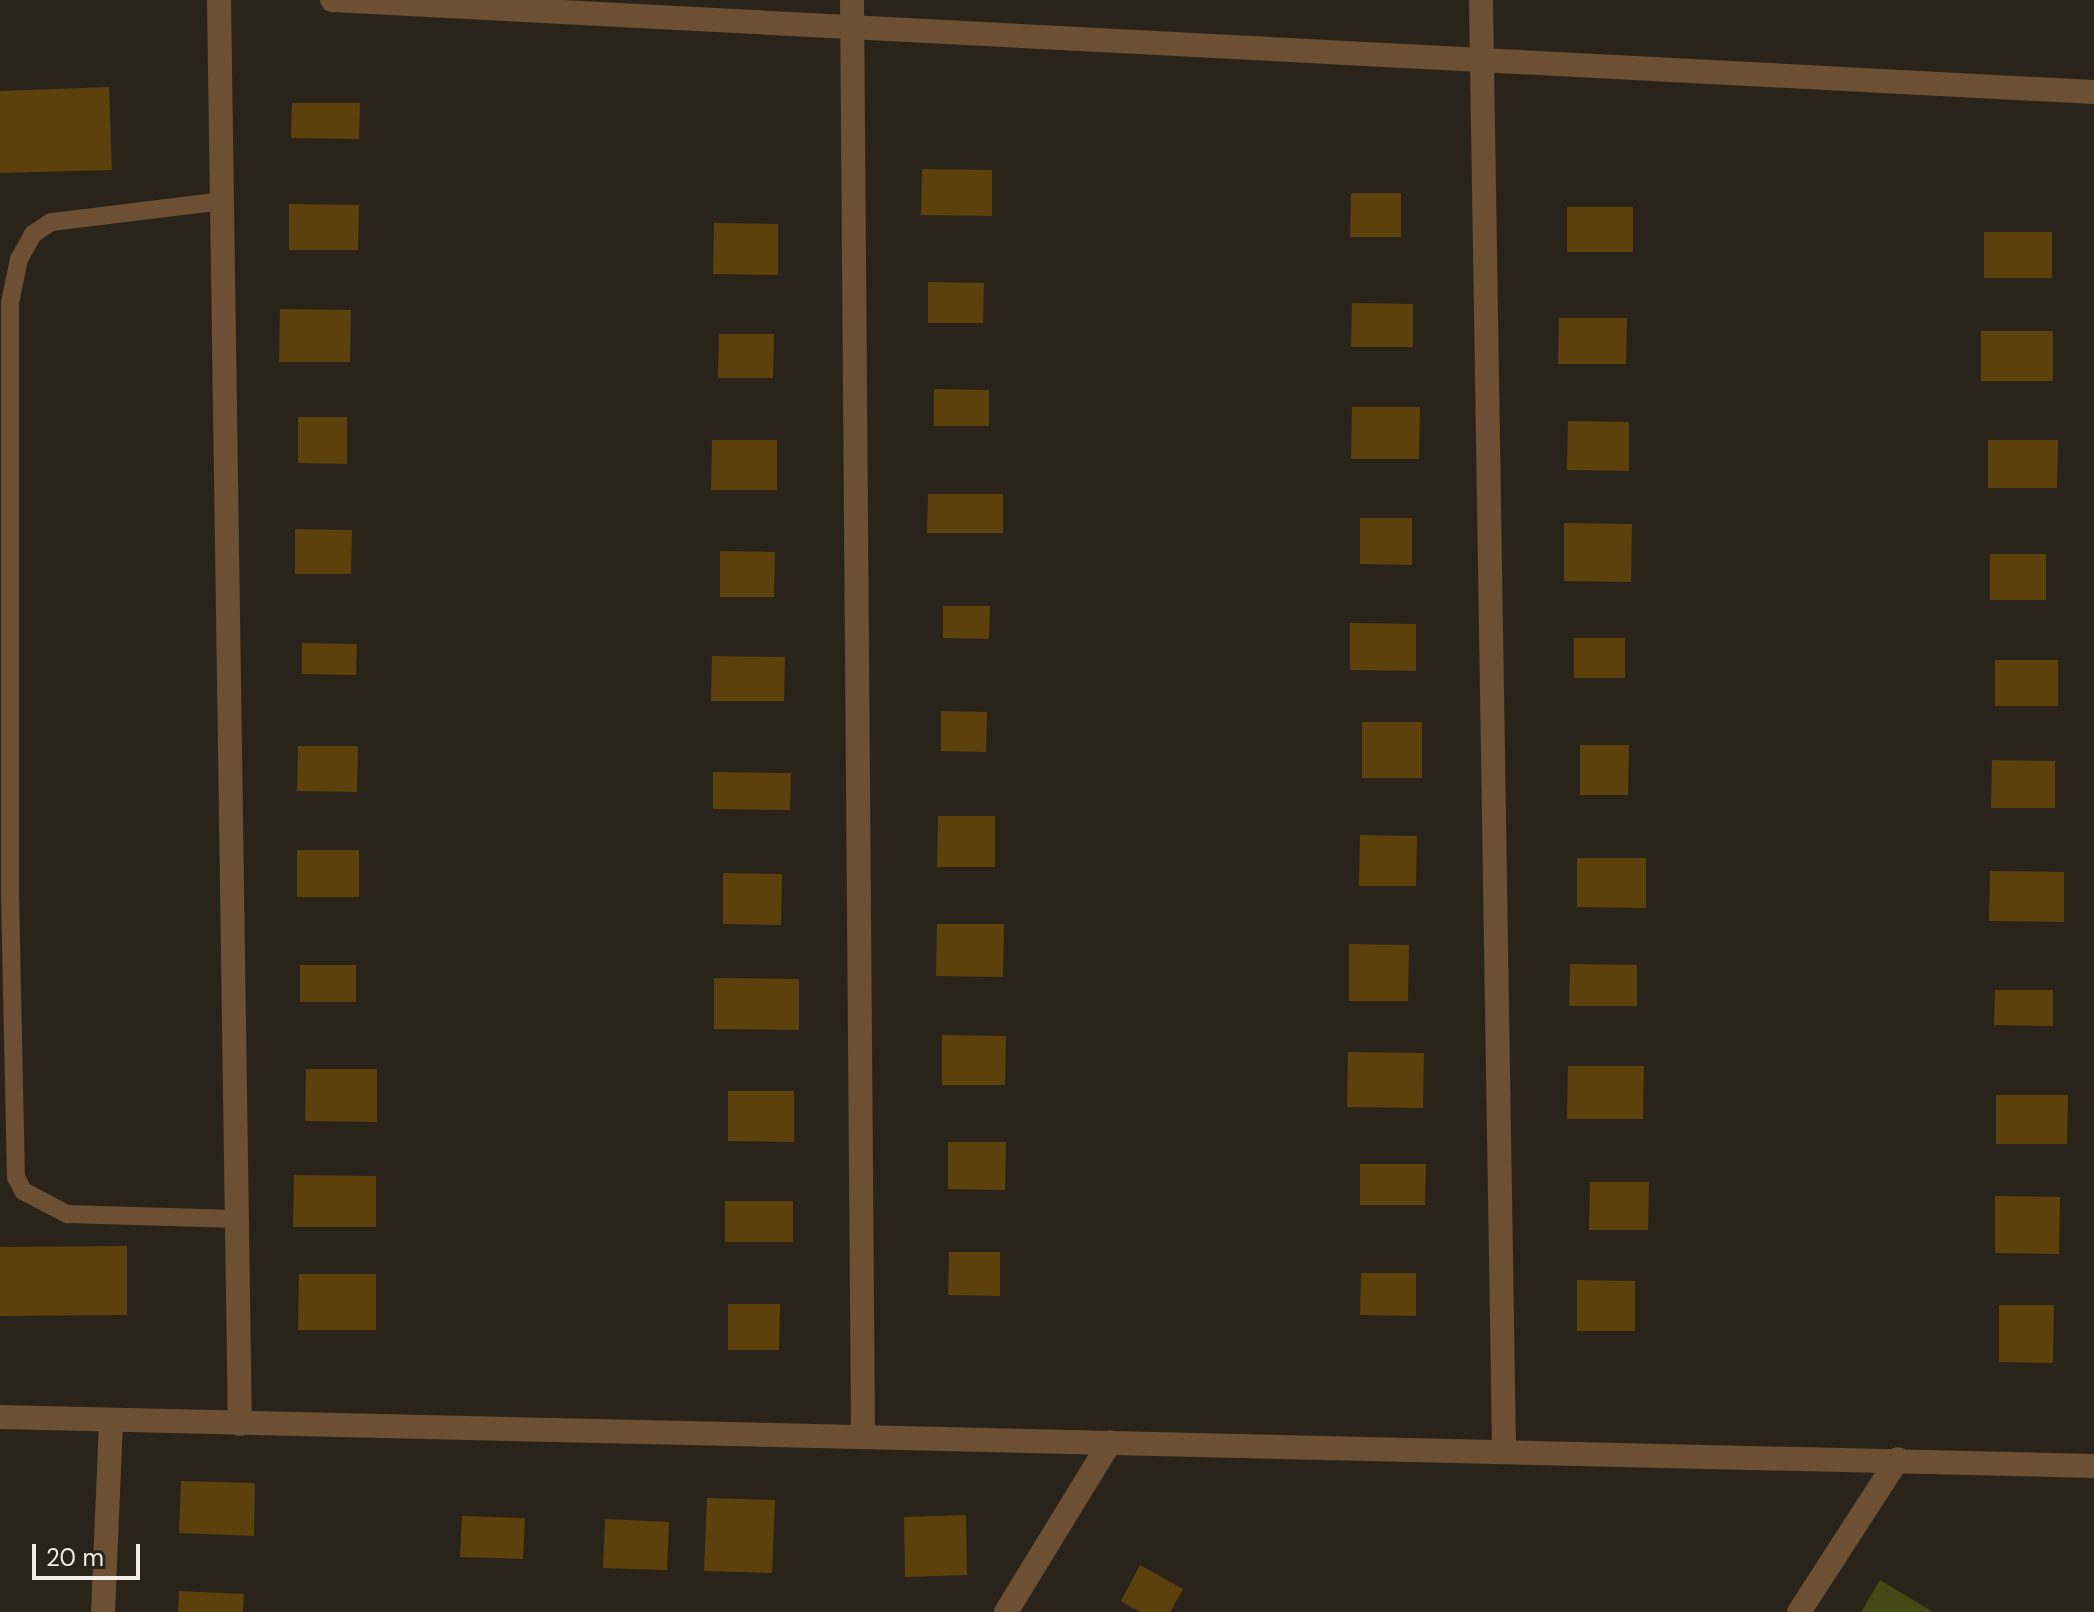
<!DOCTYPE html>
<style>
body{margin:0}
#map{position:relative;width:2094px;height:1612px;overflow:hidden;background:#2a2319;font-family:"DM Sans",sans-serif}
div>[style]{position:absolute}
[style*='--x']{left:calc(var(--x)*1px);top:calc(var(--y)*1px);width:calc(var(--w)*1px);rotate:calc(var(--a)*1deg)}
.green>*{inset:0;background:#444916}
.building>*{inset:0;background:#5d410c}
.service>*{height:18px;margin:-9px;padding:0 9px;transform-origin:9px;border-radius:9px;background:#6d4f34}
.minor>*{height:24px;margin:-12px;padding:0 12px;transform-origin:12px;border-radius:12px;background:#6d4f34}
.tertiary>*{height:24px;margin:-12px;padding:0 12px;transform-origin:12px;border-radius:12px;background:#6d4f34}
span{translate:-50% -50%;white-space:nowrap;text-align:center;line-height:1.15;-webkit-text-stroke:8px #2a2319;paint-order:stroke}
.scale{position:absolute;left:32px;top:1544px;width:108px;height:36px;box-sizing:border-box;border:4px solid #f1ece5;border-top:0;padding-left:10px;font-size:24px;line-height:28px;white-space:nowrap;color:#f1ece5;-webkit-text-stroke:6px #2a2319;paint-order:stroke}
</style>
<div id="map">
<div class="green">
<i style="clip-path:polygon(1880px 1580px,1933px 1612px,1861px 1612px)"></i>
</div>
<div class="building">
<i style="clip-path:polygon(109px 87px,112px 170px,0 173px,0 91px)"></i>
<i style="clip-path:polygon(292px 103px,360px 103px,359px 139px,291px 138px)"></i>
<i style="clip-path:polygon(922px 169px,992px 170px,992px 216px,921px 215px)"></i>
<i style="clip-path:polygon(1351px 193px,1401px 193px,1401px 237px,1350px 237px)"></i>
<i style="clip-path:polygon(289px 204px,359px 205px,358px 250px,289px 250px)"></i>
<i style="clip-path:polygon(1567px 207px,1633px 207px,1633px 252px,1567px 252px)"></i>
<i style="clip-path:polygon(714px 223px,778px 224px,778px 275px,713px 274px)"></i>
<i style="clip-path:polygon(1984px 232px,2052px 232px,2052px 278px,1984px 278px)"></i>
<i style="clip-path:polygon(928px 282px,984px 283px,983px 323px,928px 323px)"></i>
<i style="clip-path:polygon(1352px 303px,1413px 304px,1413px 347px,1351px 347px)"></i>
<i style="clip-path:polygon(280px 309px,351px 310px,350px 362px,279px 362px)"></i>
<i style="clip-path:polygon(1559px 318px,1627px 318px,1626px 364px,1558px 364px)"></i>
<i style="clip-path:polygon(1981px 331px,2053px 331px,2053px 381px,1981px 381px)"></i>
<i style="clip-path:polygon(719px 334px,774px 334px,773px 378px,718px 378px)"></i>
<i style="clip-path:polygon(934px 389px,989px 390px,989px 426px,934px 426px)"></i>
<i style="clip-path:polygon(1352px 407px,1420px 407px,1419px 459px,1351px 459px)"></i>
<i style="clip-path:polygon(298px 417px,347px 417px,347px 464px,298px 463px)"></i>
<i style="clip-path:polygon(1568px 421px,1629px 422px,1629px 471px,1567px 470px)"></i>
<i style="clip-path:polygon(712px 440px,777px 440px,777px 490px,711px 490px)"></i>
<i style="clip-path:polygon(1988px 440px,2058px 440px,2057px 488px,1988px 488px)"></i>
<i style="clip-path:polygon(928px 494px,1003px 494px,1003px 533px,927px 533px)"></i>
<i style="clip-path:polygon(1360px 518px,1412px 518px,1412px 565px,1360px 564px)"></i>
<i style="clip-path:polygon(1564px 523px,1632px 524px,1631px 582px,1564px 581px)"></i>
<i style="clip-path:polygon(295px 529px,352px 530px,351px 574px,295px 574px)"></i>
<i style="clip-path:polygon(720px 551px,775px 552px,774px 597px,720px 597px)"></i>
<i style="clip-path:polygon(1990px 554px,2046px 554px,2046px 600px,1990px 600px)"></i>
<i style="clip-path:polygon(943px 606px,990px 606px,989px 639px,943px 638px)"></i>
<i style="clip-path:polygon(1350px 623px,1416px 624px,1416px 671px,1350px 670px)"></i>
<i style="clip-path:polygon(1574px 638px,1625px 638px,1625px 678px,1574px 678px)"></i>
<i style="clip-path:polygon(302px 643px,357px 644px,356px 675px,302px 674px)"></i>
<i style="clip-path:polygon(712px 656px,785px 657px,784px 701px,711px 701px)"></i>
<i style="clip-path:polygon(1995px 660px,2058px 660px,2058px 706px,1995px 706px)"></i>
<i style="clip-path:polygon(941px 711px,987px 712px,986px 752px,941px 751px)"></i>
<i style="clip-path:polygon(1362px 722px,1422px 722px,1422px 778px,1362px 778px)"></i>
<i style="clip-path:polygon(1580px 745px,1629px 745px,1628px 795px,1580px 795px)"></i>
<i style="clip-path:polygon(298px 746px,358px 746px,357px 792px,297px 791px)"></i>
<i style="clip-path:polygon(1992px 760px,2055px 761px,2055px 808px,1991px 808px)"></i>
<i style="clip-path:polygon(713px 772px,791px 773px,790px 810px,713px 809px)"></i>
<i style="clip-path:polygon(938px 816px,995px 816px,995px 867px,937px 867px)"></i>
<i style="clip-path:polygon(1360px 835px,1417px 836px,1416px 886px,1359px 886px)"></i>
<i style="clip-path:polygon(297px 850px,359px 850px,359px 897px,297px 897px)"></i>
<i style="clip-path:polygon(1577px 858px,1646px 858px,1646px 908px,1577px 907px)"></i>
<i style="clip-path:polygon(1990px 871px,2064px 872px,2064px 922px,1989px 921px)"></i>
<i style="clip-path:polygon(723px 873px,782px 874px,781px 925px,723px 924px)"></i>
<i style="clip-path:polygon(937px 924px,1004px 924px,1003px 977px,936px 976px)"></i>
<i style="clip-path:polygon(1349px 944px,1409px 945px,1408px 1001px,1349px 1001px)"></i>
<i style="clip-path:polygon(1570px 964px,1637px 965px,1637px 1006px,1569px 1006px)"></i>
<i style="clip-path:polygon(300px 965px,356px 965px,356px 1002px,300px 1002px)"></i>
<i style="clip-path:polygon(714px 978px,799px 979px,799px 1030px,714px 1029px)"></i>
<i style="clip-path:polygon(1995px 990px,2053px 990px,2053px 1026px,1994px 1025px)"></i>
<i style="clip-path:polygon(942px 1035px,1006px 1036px,1005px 1085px,942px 1085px)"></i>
<i style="clip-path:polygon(1348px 1052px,1424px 1053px,1423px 1108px,1347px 1107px)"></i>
<i style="clip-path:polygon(1568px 1066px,1644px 1066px,1643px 1119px,1567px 1119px)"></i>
<i style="clip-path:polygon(306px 1069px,377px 1069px,377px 1122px,305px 1121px)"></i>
<i style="clip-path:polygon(728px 1091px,794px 1091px,794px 1142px,728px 1141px)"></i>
<i style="clip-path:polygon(1996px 1095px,2068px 1095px,2067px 1144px,1996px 1144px)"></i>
<i style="clip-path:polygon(948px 1142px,1006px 1142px,1005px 1190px,948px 1189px)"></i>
<i style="clip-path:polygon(1360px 1164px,1426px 1164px,1425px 1205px,1360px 1205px)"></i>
<i style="clip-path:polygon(294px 1175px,376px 1176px,376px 1227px,293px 1227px)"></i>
<i style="clip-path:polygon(1590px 1182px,1649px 1182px,1648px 1230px,1589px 1230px)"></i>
<i style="clip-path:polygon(1995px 1196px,2060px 1197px,2059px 1254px,1995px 1253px)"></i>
<i style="clip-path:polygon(725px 1201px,793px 1201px,793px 1242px,725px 1242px)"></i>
<i style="clip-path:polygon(127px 1246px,127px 1315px,0 1316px,0 1247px)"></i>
<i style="clip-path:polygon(949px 1252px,1000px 1252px,1000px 1296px,948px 1295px)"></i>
<i style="clip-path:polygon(1361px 1273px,1416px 1273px,1416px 1316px,1360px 1315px)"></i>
<i style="clip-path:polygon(299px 1274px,376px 1274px,376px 1330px,298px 1330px)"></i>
<i style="clip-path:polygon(1577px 1280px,1635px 1281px,1635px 1331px,1577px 1331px)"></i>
<i style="clip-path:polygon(728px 1304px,780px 1304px,779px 1350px,728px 1350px)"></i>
<i style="clip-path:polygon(1999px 1305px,2054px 1305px,2053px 1363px,1999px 1362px)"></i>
<i style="clip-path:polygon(181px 1481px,255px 1483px,254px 1536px,179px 1533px)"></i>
<i style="clip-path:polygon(707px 1498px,775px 1500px,772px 1573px,704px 1571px)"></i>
<i style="clip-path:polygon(966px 1515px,967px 1575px,905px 1577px,904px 1517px)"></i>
<i style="clip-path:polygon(462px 1516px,525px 1518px,523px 1559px,460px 1557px)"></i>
<i style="clip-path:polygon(605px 1519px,669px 1522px,667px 1570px,603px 1568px)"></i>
<i style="clip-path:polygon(1140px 1565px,1183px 1589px,1170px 1612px,1140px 1612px,1121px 1601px)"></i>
<i style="clip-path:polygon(179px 1591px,244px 1594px,243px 1612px,178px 1612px)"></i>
</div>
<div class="service">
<i style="--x:223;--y:201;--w:173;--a:173"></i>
<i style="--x:51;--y:222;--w:22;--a:146"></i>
<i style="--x:33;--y:234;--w:29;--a:119"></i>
<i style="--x:19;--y:259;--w:45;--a:101.6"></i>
<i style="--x:10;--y:303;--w:590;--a:90"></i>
<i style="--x:10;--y:893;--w:284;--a:88.8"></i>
<i style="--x:16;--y:1177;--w:16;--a:63"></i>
<i style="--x:23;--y:1191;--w:50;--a:27.6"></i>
<i style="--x:67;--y:1214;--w:170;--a:1.7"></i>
</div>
<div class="minor">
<i style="--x:219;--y:0;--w:1424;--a:89.16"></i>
<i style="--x:852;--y:0;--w:1437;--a:89.56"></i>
<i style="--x:1481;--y:0;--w:1450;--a:89.09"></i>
<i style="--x:0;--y:1417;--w:2095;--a:1.34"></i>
<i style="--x:103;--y:1612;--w:191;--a:-87.6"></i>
<i style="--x:1006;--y:1612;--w:199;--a:-58.5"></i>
<i style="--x:1799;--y:1612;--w:182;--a:-57.1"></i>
</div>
<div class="tertiary">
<i style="--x:332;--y:0;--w:1764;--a:2.99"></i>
</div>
<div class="scale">20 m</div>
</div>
